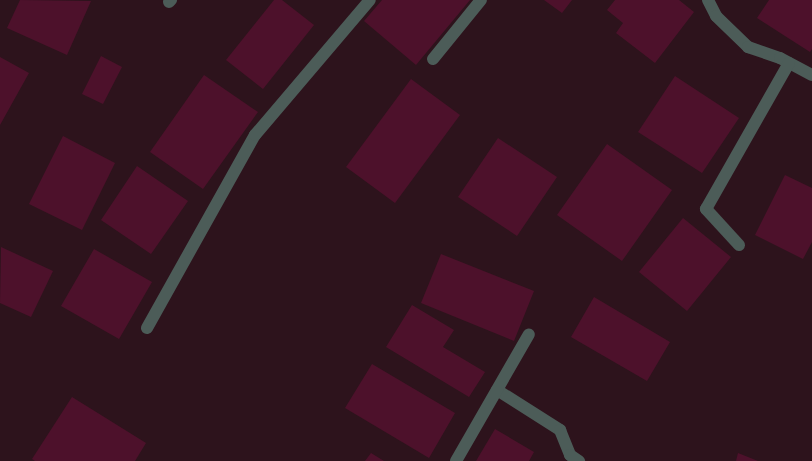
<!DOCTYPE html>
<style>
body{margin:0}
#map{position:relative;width:812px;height:461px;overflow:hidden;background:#2d131c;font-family:Lato,sans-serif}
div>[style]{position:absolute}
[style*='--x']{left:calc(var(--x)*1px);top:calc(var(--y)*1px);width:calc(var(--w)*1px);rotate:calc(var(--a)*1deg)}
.building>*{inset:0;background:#4d112b}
.minor>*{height:12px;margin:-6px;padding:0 6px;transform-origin:6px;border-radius:6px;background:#4c5c58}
span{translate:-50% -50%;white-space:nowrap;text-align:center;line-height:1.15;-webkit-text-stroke:4px #230913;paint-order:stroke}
</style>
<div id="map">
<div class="building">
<i style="clip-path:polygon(20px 0,91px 1px,67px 55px,7px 28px)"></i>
<i style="clip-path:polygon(274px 0,282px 0,314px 25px,263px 89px,226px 60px)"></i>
<i style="clip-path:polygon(382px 0,470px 0,416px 65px,364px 21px)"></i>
<i style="clip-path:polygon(544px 0,572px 0,562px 13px)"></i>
<i style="clip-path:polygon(615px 0,679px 0,694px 12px,655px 63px,616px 33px,623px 23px,607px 10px)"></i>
<i style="clip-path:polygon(769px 0,812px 0,812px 49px,810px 52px,757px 18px)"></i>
<i style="clip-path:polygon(101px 56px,122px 67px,103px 104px,82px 94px)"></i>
<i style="clip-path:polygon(0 57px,29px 73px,0 125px)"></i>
<i style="clip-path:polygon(204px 75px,258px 112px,203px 189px,150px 152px)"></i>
<i style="clip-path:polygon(675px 76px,739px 118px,702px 173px,638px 132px)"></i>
<i style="clip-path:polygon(411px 79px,460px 115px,395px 203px,346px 167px)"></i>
<i style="clip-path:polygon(63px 136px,115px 163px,82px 230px,29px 204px)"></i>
<i style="clip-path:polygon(498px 138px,557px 177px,517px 236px,458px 197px)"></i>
<i style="clip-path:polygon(607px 144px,672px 190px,622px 261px,557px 215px)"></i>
<i style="clip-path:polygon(137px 166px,188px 201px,151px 254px,101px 220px)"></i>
<i style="clip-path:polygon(785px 175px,812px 188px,812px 242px,803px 259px,755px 235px)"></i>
<i style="clip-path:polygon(683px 218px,731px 257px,687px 311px,639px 272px)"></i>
<i style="clip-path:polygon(1px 247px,53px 271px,31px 317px,0 303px)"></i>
<i style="clip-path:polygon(94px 249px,152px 282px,119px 339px,61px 306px)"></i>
<i style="clip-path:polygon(441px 254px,534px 291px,514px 341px,421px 303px)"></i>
<i style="clip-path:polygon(594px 297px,670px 342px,647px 381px,571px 337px)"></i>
<i style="clip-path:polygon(412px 305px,454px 330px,443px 347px,485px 372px,469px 397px,386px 347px)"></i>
<i style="clip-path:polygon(372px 364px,455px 413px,429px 458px,345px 408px)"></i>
<i style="clip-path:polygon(72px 397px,146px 443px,135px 461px,35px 461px,32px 459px)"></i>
<i style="clip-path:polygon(495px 429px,534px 452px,529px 461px,476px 461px)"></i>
<i style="clip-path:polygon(371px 453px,384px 461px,365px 461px)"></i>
<i style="clip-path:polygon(738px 453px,758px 461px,736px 461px)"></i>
</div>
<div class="minor">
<i style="--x:708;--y:0;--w:18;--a:63"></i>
<i style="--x:716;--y:16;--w:45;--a:44.1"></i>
<i style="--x:748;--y:47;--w:34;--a:19"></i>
<i style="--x:780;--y:58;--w:36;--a:28"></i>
<i style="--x:169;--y:2;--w:3;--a:-45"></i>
<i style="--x:433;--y:59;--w:76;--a:-50.9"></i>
<i style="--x:739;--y:245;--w:49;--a:-132.5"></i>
<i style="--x:706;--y:209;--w:168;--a:-60.4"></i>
<i style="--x:147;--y:328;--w:221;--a:-60.8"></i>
<i style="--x:255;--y:135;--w:177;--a:-49.6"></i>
<i style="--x:497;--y:390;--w:75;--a:32.4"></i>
<i style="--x:560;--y:430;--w:27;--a:68"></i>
<i style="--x:570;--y:455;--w:11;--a:34"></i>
<i style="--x:456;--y:461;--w:146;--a:-60.1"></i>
</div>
</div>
